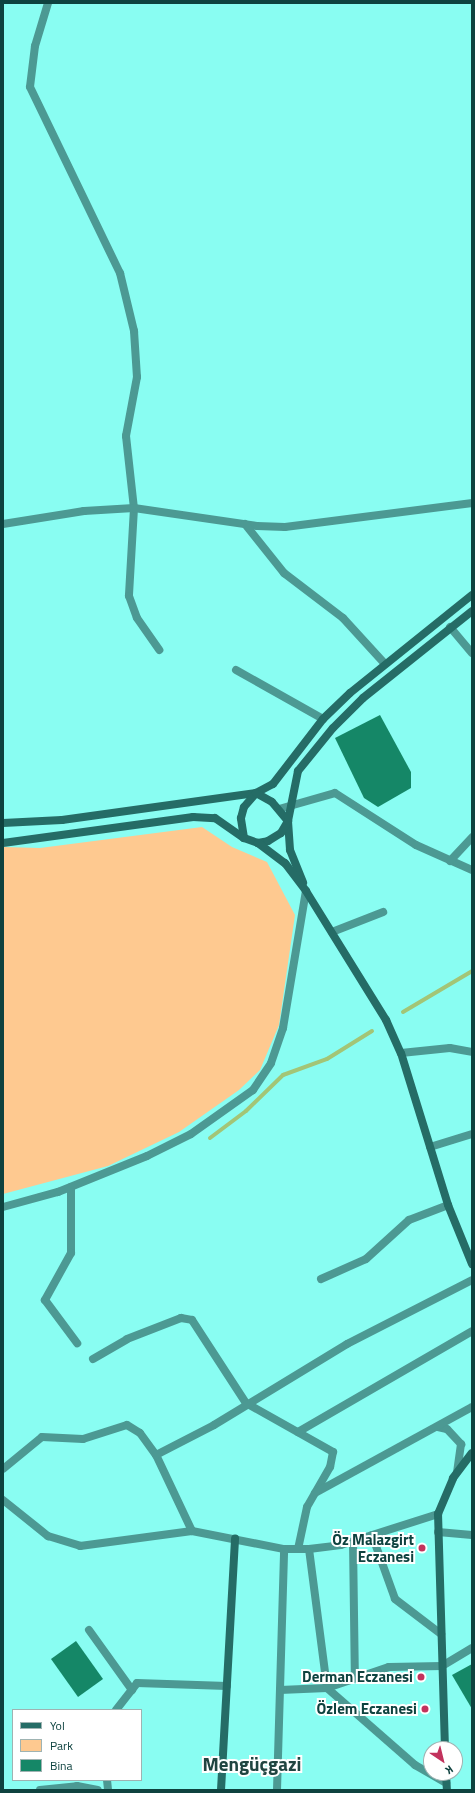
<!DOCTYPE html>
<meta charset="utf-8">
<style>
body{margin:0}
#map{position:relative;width:475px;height:1793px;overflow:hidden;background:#89fdf2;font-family:"Titillium Web",sans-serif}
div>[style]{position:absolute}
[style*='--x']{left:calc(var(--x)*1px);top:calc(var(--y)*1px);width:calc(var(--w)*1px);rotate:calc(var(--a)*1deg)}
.green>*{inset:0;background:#fec990}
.stream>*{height:4px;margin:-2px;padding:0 2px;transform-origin:2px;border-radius:2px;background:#a3c576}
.building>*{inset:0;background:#158767}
.street>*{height:8px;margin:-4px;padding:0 4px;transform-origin:4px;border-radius:4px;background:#4c9993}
.secondary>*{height:8px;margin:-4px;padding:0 4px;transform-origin:4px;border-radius:4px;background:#256c66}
.dots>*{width:11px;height:11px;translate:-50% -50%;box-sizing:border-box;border:2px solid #fff;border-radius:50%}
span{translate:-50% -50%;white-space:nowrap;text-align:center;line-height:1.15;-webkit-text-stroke:4px #fff;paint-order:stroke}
.poi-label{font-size:15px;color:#0e423f;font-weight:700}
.right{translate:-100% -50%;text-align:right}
.district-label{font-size:19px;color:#204541;font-weight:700}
.frame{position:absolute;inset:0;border:4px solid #0e423f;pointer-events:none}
.legend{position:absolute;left:12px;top:1709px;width:130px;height:72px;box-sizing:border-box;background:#fff;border:1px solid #9fb3b2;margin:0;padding:5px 7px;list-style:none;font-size:12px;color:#0e423f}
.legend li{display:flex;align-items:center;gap:8px;height:20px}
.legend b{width:20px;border:1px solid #9fb3b2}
.north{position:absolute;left:423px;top:1741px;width:40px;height:40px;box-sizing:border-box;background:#fff;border:1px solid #9fb3b2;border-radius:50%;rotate:145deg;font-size:11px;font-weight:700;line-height:16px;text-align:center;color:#0e423f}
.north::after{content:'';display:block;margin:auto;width:14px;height:18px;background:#c2335d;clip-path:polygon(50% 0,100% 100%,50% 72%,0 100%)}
</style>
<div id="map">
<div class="green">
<i style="clip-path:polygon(202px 827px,232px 847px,267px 862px,295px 915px,279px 1025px,260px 1070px,239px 1090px,179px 1132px,108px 1166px,3px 1194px,3px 847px,40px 848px)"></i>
</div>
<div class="stream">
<i style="--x:403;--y:1012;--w:80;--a:-30.7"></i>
<i style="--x:210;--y:1138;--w:45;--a:-36.9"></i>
<i style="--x:246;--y:1111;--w:52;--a:-44.2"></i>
<i style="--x:283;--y:1075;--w:47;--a:-20"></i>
<i style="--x:327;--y:1059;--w:53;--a:-31.9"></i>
</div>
<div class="building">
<i style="clip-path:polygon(380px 715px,411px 772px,411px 788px,378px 807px,364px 798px,335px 738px)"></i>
<i style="clip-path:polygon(76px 1641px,103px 1679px,78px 1697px,51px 1659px)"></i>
<i style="clip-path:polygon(472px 1664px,472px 1709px,452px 1675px)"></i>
</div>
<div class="street">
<i style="--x:48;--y:3;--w:45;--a:106.8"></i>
<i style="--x:35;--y:46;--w:41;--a:97"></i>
<i style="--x:30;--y:87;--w:207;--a:64.2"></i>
<i style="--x:120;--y:273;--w:60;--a:76.4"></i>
<i style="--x:134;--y:331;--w:46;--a:86.3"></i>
<i style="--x:137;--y:377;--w:60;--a:100.6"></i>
<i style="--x:126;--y:436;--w:72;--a:83.7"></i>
<i style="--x:134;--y:508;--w:88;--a:93.3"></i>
<i style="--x:129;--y:596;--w:23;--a:70"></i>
<i style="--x:137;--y:618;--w:39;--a:55"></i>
<i style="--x:3;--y:524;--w:82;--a:-9.1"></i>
<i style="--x:84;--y:511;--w:50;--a:-3.4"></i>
<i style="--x:134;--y:508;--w:124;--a:8.3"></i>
<i style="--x:257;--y:526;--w:28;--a:2"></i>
<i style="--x:285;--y:527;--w:189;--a:-7.3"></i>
<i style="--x:245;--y:524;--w:63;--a:51.5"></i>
<i style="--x:284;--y:573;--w:74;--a:37.3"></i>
<i style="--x:343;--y:618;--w:62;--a:47.6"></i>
<i style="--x:450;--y:627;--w:34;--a:50"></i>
<i style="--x:236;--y:670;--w:100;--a:29.4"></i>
<i style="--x:279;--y:809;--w:58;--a:-15.9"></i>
<i style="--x:335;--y:793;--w:96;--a:32.7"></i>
<i style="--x:416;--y:845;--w:61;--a:24.1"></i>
<i style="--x:450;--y:861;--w:33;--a:-47"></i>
<i style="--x:332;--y:932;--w:55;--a:-21.4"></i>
<i style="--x:401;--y:1053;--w:49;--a:-5.8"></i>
<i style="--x:450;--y:1048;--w:22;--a:10"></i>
<i style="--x:430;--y:1147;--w:44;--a:-17.2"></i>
<i style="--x:71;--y:1187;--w:66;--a:90"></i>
<i style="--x:71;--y:1253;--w:54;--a:119"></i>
<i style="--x:45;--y:1300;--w:54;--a:53.3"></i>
<i style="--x:3;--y:1207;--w:57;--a:-15.3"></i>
<i style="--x:58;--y:1192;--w:96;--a:-22"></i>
<i style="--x:147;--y:1156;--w:49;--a:-26.6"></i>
<i style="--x:191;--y:1134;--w:76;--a:-35.4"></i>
<i style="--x:253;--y:1090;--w:32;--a:-56"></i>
<i style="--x:271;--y:1063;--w:37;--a:-71"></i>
<i style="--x:283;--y:1028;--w:139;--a:-80.5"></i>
<i style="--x:321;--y:1279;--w:49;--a:-24"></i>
<i style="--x:366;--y:1259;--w:58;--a:-42.2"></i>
<i style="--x:409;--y:1220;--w:42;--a:-21"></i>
<i style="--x:93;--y:1359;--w:39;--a:-30"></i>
<i style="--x:127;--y:1339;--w:58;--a:-21.3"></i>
<i style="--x:181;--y:1318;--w:11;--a:10"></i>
<i style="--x:192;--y:1320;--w:99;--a:57"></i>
<i style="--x:246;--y:1403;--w:100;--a:29.4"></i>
<i style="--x:333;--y:1452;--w:15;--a:101"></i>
<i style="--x:330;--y:1467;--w:46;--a:119.9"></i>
<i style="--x:307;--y:1507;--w:43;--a:102.1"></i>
<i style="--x:438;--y:1427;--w:9;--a:13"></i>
<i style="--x:447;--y:1429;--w:21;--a:47"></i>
<i style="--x:461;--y:1444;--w:28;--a:98"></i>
<i style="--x:298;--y:1432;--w:201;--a:-30.1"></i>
<i style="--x:3;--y:1469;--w:50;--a:-39.4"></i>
<i style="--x:42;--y:1437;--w:41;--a:2.8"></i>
<i style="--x:83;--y:1439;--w:46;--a:-17.7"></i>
<i style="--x:127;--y:1425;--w:15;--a:32"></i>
<i style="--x:140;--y:1433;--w:27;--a:54"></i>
<i style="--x:315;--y:1493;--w:179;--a:-28.7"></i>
<i style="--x:3;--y:1500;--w:58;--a:38.7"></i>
<i style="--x:48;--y:1536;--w:34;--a:17"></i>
<i style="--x:80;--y:1546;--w:113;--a:-7.6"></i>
<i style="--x:192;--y:1531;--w:94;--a:11.1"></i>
<i style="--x:284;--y:1549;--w:25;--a:0"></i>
<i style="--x:309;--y:1549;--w:32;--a:-7"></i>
<i style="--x:341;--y:1545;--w:102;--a:-17.7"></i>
<i style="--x:192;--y:1531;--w:84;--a:-115.3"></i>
<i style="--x:156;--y:1455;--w:65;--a:-27.3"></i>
<i style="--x:214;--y:1425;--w:156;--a:-31.3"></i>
<i style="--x:347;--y:1344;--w:140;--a:-27.1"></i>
<i style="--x:438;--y:1532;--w:34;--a:5"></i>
<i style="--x:372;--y:1535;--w:68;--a:70.2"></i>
<i style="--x:395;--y:1599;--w:58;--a:37.3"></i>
<i style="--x:353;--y:1542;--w:136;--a:89.2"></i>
<i style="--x:309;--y:1549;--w:140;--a:82.6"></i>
<i style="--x:327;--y:1688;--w:117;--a:41.2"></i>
<i style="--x:415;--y:1765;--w:36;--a:30"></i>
<i style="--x:89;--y:1630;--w:74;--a:54.4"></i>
<i style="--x:280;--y:1690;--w:47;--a:-2.4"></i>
<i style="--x:327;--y:1688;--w:65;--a:-18.7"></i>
<i style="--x:389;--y:1667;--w:53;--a:-1.1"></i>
<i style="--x:442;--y:1666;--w:35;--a:-31"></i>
<i style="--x:116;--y:1710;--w:34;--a:-52"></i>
<i style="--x:137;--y:1683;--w:90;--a:1.9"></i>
<i style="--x:107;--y:1780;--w:10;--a:84"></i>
<i style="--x:40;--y:1790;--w:37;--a:-6"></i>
<i style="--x:77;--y:1786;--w:21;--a:11"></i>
<i style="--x:277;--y:1790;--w:241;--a:-88.3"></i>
</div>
<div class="secondary">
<i style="--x:3;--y:823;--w:59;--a:-2.9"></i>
<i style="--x:62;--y:820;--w:196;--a:-7.9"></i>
<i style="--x:256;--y:793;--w:19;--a:-28"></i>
<i style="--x:273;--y:784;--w:82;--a:-52.4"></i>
<i style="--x:323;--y:719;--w:37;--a:-44"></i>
<i style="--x:350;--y:693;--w:156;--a:-38.8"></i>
<i style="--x:244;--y:838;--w:20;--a:-99"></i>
<i style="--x:241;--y:818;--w:11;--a:-75"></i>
<i style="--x:244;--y:807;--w:18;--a:-49"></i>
<i style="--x:256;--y:793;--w:18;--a:29"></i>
<i style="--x:272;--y:802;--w:25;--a:50"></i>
<i style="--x:288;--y:821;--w:29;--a:86"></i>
<i style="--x:290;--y:850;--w:35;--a:68"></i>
<i style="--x:3;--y:843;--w:192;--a:-7.8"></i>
<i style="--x:193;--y:817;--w:22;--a:3"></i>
<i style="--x:215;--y:818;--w:35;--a:35"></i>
<i style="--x:244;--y:838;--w:15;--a:20"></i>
<i style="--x:258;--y:843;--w:10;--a:-11"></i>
<i style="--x:268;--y:841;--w:15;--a:-32"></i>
<i style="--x:281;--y:833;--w:14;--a:-60"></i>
<i style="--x:288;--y:821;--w:51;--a:-78.7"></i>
<i style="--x:298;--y:771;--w:55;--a:-50.9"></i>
<i style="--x:333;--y:728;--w:42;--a:-45"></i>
<i style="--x:363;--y:698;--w:139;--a:-38.6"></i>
<i style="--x:258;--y:843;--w:34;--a:37"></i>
<i style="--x:285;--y:863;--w:35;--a:53"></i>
<i style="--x:306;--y:891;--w:152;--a:58.2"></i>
<i style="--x:386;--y:1020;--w:36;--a:66"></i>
<i style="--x:401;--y:1053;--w:159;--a:72.8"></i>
<i style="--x:448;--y:1205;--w:64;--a:67.9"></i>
<i style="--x:445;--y:1749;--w:235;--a:-91.7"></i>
<i style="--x:438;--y:1514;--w:39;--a:-67"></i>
<i style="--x:453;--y:1478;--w:31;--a:-53"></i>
<i style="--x:446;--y:1773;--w:17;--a:87"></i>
<i style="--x:221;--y:1790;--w:252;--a:-86.8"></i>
</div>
<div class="dots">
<i style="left:422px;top:1548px;background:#c2335d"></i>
<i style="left:421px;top:1677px;background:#c2335d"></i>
<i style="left:425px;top:1709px;background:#c2335d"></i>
</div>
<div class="poi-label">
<span class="right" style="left:414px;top:1548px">Öz Malazgirt<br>Eczanesi</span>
<span class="right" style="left:413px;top:1677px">Derman Eczanesi</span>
<span class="right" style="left:417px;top:1709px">Özlem Eczanesi</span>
</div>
<div class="district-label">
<span style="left:252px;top:1764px">Mengüçgazi</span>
</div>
<div class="frame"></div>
<ul class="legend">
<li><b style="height:5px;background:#256c66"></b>Yol</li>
<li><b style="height:11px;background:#fec990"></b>Park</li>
<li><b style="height:11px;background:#158767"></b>Bina</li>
</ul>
<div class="north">K</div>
</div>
